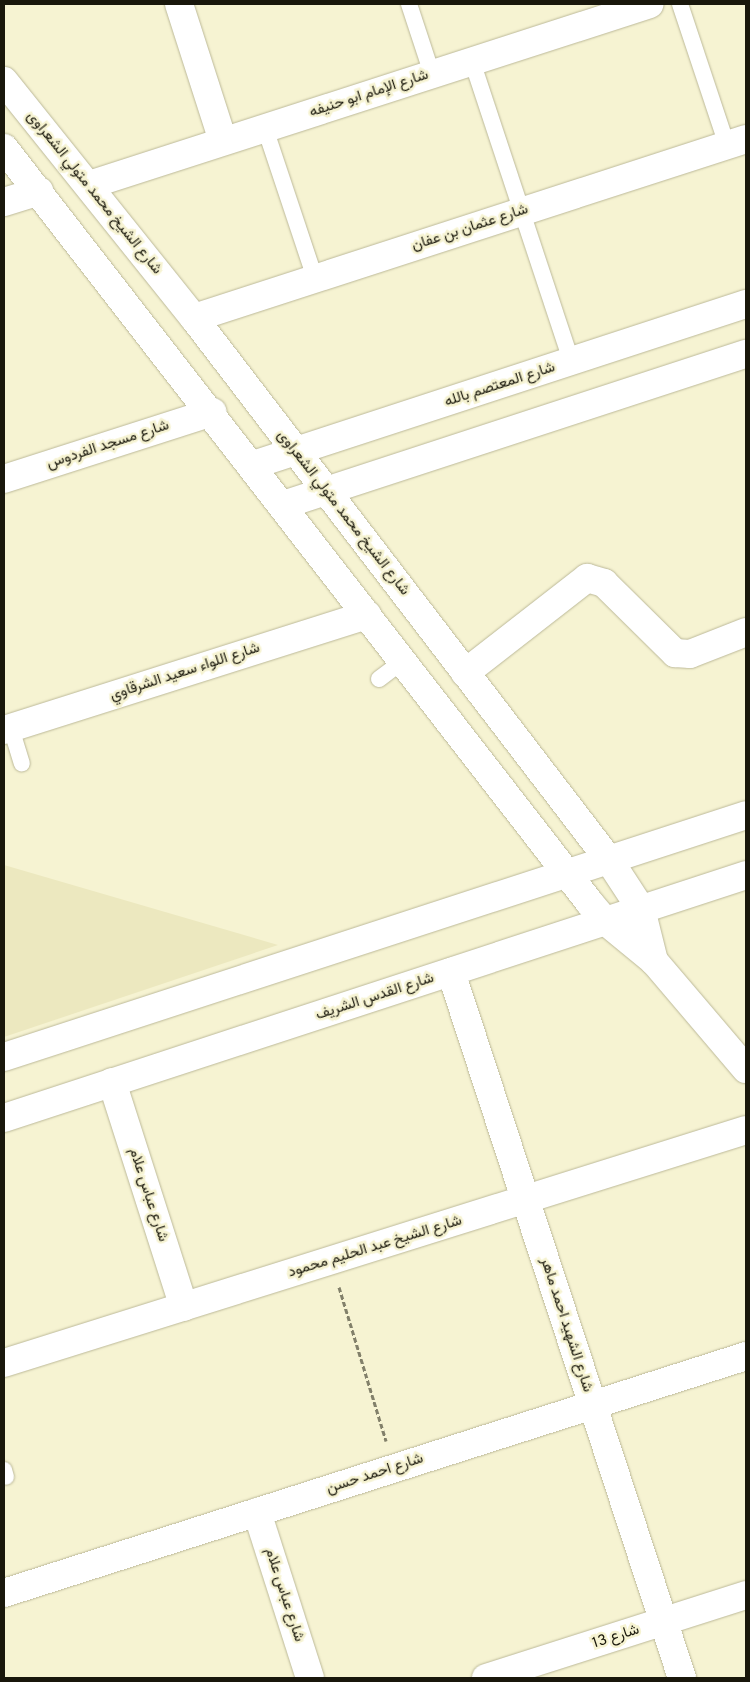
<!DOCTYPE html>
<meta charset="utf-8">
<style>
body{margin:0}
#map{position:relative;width:750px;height:1682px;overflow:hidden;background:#f6f3d2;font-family:Overpass,Vazirmatn,sans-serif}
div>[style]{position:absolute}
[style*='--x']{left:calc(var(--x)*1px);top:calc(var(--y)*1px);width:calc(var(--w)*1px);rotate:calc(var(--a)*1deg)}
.built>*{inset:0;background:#ece8bf}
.path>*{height:3px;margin-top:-1.5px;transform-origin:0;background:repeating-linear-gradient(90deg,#82806a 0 5px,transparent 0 7.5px)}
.roads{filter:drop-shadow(0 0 1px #bcb999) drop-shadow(0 0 1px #bcb999)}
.service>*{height:16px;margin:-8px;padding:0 8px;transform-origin:8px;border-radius:8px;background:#fff}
.minor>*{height:28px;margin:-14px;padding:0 14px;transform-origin:14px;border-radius:14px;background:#fff}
.tertiary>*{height:28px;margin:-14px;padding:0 14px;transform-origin:14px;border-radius:14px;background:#fff}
.secondary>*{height:28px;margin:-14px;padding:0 14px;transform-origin:14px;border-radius:14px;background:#fff}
span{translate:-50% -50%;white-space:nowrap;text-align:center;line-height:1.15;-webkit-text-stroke:5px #f6f3d2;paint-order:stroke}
.street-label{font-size:15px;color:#19170b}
.frame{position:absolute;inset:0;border:5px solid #19170b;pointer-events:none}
</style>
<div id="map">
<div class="built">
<i style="clip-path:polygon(4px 865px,278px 945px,4px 1037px)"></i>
</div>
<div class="path">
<i style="--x:339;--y:1287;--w:161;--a:73"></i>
</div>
<div class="roads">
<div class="service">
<i style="--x:409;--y:4;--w:74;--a:71.8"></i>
<i style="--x:680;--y:4;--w:149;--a:71.6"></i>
<i style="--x:472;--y:61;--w:316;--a:71.7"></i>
<i style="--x:265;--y:128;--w:158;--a:71.6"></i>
<i style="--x:379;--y:679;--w:30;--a:-37"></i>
<i style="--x:11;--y:728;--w:37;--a:73"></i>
<i style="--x:4;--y:1470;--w:7;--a:74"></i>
</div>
<div class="minor">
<i style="--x:179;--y:4;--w:144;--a:72.2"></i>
<i style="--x:89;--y:185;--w:589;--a:-17.88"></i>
<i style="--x:4;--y:202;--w:37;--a:-17"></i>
<i style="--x:194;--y:318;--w:580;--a:-17.97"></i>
<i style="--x:4;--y:479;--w:219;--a:-17.8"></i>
<i style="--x:465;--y:673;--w:155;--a:-37.9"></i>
<i style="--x:587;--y:578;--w:18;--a:16"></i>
<i style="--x:604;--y:583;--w:100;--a:44.6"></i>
<i style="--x:675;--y:653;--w:15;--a:4"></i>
<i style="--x:690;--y:654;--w:60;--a:-21.4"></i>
<i style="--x:4;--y:730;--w:381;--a:-17.6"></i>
<i style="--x:451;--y:972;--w:743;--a:71.88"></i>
<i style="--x:112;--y:1082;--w:236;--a:72.3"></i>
<i style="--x:4;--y:1363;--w:778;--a:-17.43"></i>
<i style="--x:257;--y:1512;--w:174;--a:72.3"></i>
<i style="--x:4;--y:1593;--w:779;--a:-17.71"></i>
<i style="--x:486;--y:1678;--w:273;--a:-17.7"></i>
</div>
<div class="tertiary">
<i style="--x:4;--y:81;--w:304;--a:51.3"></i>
<i style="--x:194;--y:318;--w:683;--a:52.56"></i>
<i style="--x:609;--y:860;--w:59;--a:56.9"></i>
<i style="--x:641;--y:909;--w:54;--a:76"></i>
<i style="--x:4;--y:148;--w:954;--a:52.19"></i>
<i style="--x:589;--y:902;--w:23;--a:50"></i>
<i style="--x:604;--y:920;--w:65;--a:39.4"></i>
<i style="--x:654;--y:961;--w:142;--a:49.6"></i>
<i style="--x:253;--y:465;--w:519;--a:-18.09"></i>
<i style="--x:283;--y:505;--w:487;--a:-18.1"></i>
</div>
<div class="secondary">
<i style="--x:4;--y:1057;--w:780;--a:-18.06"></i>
<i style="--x:4;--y:1118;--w:781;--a:-18.13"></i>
</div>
</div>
<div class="street-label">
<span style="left:369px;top:94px;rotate:-18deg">شارع الإمام ابو حنيفه</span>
<span style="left:94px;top:193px;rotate:51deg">شارع الشيخ محمد متولي الشعراوى</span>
<span style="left:470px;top:228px;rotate:-18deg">شارع عثمان بن عفان</span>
<span style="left:500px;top:385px;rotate:-18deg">شارع المعتصم بالله</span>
<span style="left:108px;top:445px;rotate:-18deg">شارع مسجد الفردوس</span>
<span style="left:343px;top:513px;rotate:52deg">شارع الشيخ محمد متولي الشعراوى</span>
<span style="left:185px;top:672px;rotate:-18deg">شارع اللواء سعيد الشرقاوي</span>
<span style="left:375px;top:997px;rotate:-18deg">شارع القدس الشريف</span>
<span style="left:148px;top:1195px;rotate:72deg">شارع عباس علام</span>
<span style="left:375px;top:1247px;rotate:-17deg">شارع الشيخ عبد الحليم محمود</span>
<span style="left:566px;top:1325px;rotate:72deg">شارع الشهيد احمد ماهر</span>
<span style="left:375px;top:1474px;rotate:-18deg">شارع احمد حسن</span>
<span style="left:284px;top:1595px;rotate:72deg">شارع عباس علام</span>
<span style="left:616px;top:1637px;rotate:-18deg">شارع 13</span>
</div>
<div class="frame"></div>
</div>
